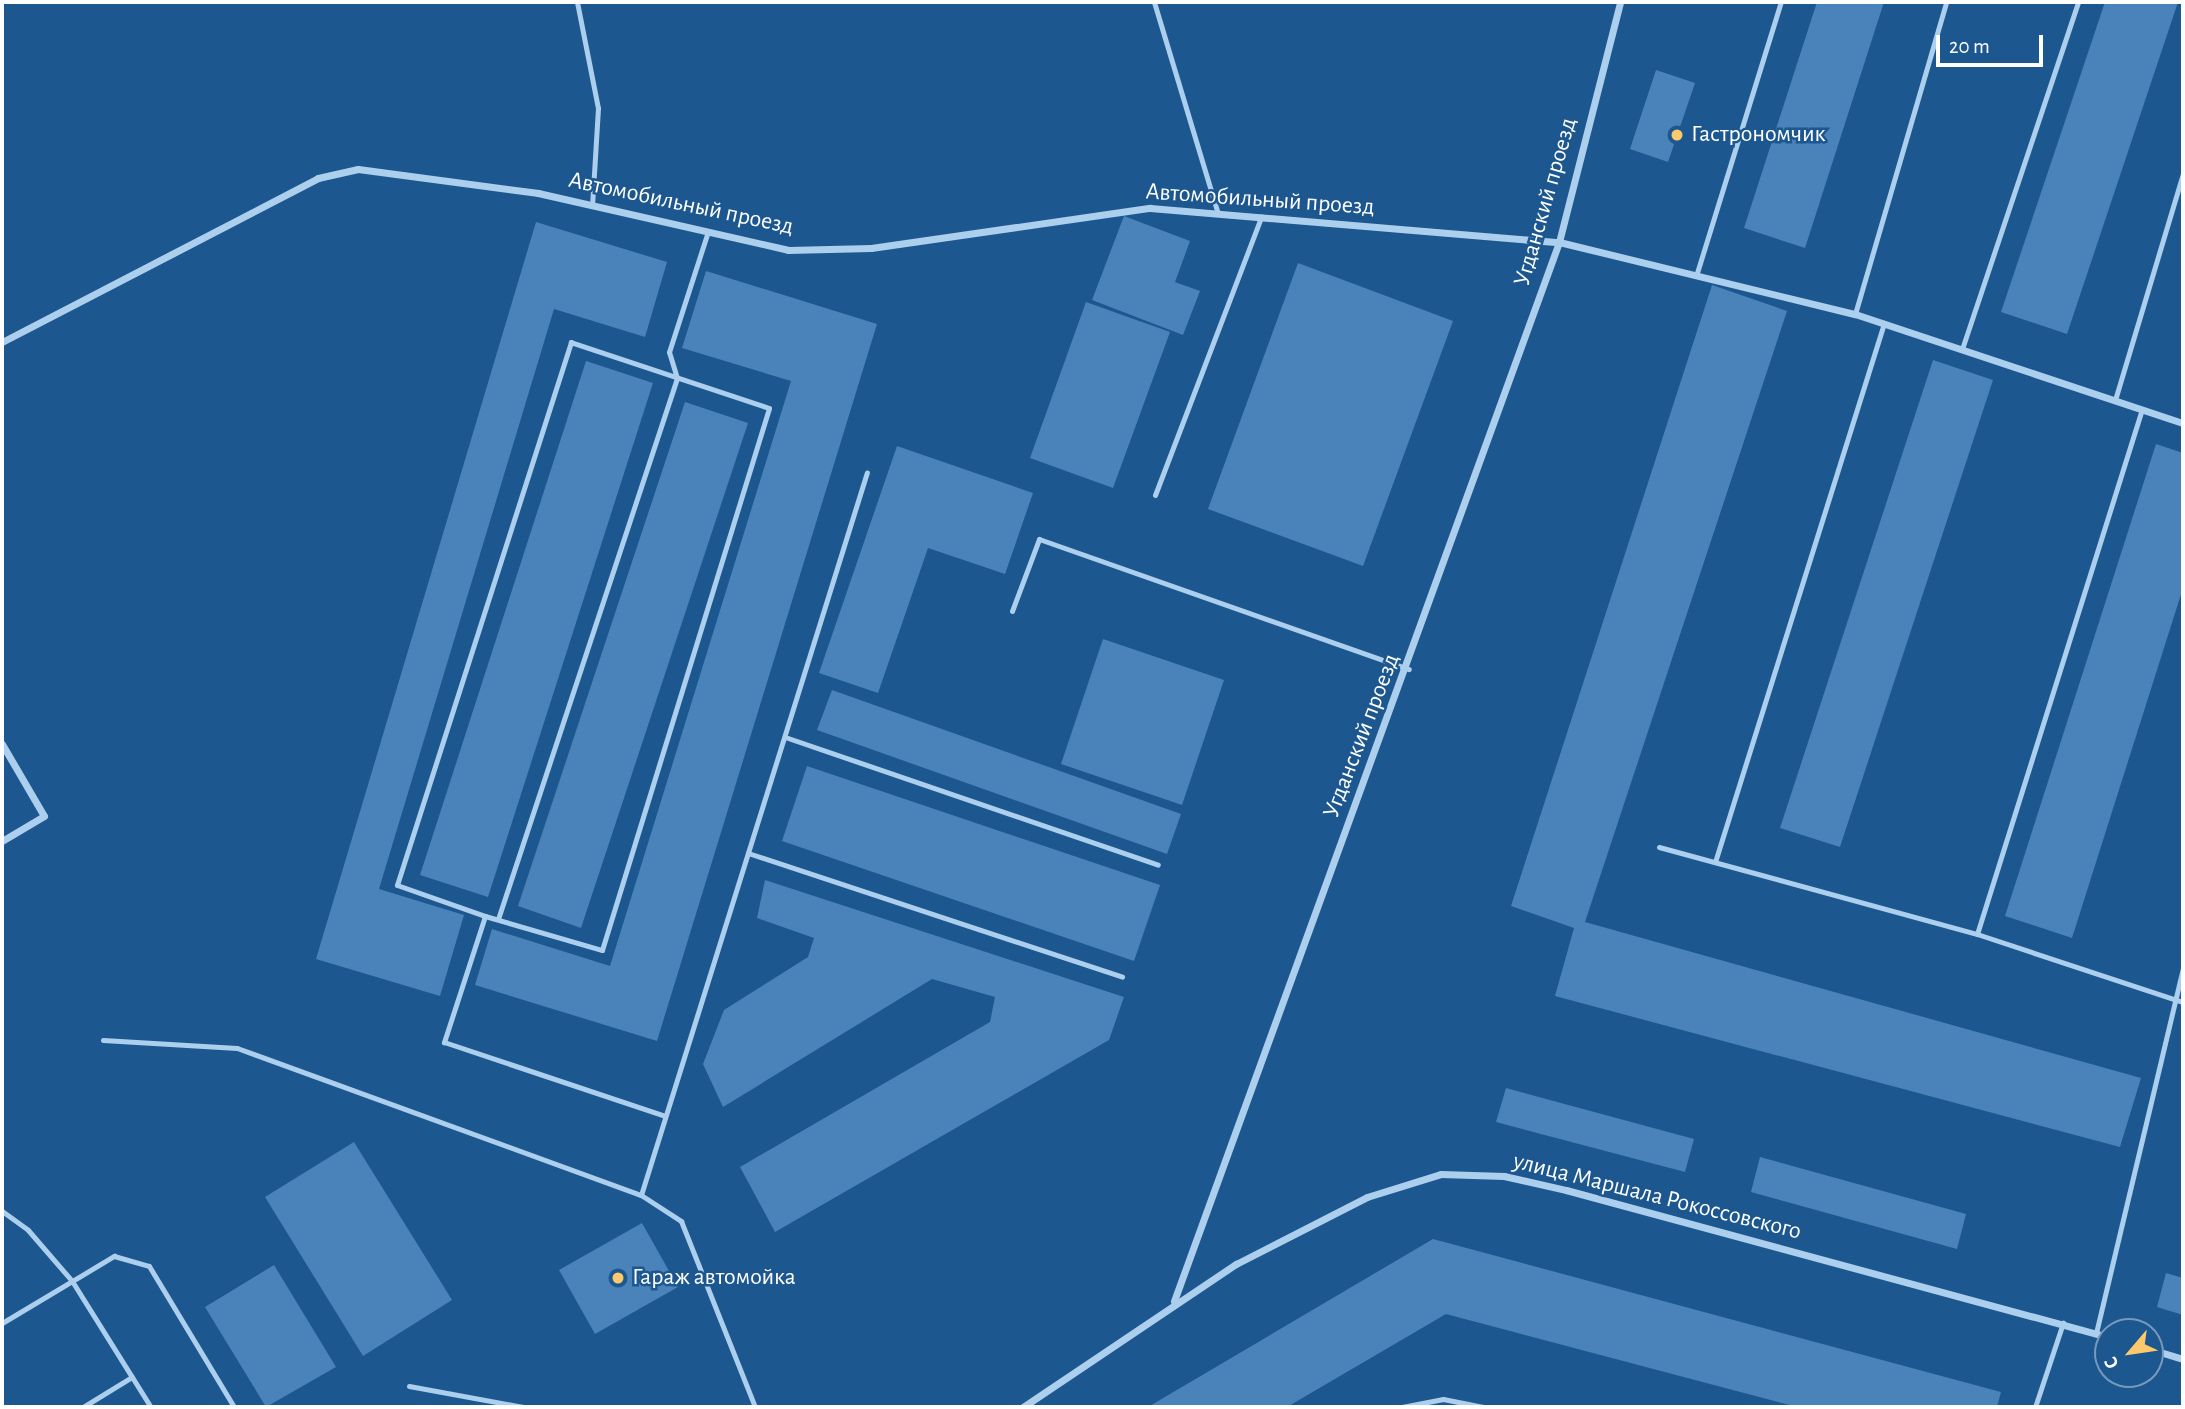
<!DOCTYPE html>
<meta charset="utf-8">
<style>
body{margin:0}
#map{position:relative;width:2185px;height:1409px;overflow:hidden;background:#1d5790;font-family:"Alegreya Sans",sans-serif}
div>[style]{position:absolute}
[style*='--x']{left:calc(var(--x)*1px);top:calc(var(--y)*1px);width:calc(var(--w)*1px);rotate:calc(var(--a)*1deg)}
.building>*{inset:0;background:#4a83b9}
.lane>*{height:5px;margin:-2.5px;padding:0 2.5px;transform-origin:2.5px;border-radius:2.5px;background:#accfee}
.street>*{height:7px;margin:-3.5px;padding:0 3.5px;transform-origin:3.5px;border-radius:3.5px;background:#accfee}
.dots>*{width:19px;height:19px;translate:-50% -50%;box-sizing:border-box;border:4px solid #1d5790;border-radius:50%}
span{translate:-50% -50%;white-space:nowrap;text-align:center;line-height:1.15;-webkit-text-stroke:5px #1d5790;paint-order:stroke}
.poi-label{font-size:24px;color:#fff}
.left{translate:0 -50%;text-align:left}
.street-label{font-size:24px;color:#fff}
.frame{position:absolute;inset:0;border:4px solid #fff;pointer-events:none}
.north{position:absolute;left:2094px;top:1318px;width:70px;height:70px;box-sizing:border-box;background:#1d5790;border:2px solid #779abc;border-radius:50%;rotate:241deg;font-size:19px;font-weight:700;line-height:28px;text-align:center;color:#fff}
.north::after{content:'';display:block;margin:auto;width:24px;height:32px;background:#fdc96b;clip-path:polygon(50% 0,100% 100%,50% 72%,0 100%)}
.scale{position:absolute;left:1936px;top:35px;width:107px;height:32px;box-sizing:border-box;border:4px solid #fff;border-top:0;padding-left:9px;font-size:21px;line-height:24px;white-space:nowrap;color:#fff;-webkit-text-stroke:5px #1d5790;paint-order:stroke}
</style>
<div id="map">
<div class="building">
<i style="clip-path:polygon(1817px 2px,1884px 2px,1805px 248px,1744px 228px)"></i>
<i style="clip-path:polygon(2105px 2px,2178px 2px,2067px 334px,2001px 312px)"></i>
<i style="clip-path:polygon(1656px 70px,1695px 83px,1668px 162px,1630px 149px)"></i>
<i style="clip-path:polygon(1124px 216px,1190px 241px,1175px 282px,1200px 291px,1183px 335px,1092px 300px)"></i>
<i style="clip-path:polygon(536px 222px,667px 262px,645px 337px,554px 309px,379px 889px,464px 915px,440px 996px,316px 959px)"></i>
<i style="clip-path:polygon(1298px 263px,1453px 321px,1363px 566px,1208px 509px)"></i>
<i style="clip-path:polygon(706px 271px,877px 324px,657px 1041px,475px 985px,492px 929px,610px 966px,791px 381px,682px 348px)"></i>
<i style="clip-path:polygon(1712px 285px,1787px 311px,1585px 922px,2141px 1078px,2120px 1147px,1555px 996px,1574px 928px,1511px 906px)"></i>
<i style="clip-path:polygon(1086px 302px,1170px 332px,1113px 488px,1030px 458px)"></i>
<i style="clip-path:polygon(1933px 360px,1993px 380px,1840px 847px,1780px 828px)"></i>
<i style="clip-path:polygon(586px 361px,653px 383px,488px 897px,420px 875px)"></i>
<i style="clip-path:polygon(685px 402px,748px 423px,581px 928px,518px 906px)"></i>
<i style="clip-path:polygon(2156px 444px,2183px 453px,2183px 588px,2072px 938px,2005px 916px)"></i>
<i style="clip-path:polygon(897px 446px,1033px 493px,1005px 574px,928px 548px,878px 693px,819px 673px)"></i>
<i style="clip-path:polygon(1103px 639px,1224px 680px,1182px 805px,1061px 764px)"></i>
<i style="clip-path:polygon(832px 690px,1181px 814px,1167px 854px,817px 730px)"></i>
<i style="clip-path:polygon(807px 766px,1160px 885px,1134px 961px,782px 841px)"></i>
<i style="clip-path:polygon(765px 880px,1124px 997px,1109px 1040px,775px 1232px,740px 1167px,990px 1022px,995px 997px,932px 979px,723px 1107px,703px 1064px,724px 1010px,808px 957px,814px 938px,757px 918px)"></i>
<i style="clip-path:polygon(1506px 1088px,1694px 1139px,1685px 1172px,1496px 1122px)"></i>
<i style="clip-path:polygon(354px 1142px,452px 1300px,363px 1356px,265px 1197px)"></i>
<i style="clip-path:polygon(1760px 1157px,1966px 1214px,1957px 1249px,1751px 1192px)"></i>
<i style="clip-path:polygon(642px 1223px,678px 1287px,595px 1334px,559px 1270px)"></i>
<i style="clip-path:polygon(1433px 1239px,2001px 1392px,1997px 1407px,1797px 1407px,1446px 1314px,1287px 1407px,1148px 1407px)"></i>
<i style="clip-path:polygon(274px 1265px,336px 1367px,266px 1407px,205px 1307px)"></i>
<i style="clip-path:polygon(2166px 1273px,2183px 1278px,2183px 1315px,2157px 1307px)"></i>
</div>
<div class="lane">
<i style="--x:577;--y:2;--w:108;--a:78.8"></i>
<i style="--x:598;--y:108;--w:97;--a:93.5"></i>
<i style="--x:1154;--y:2;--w:221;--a:73.2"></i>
<i style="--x:1696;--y:276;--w:287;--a:-72.8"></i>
<i style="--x:1855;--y:314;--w:325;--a:-73.7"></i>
<i style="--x:1962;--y:349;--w:366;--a:-71.5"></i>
<i style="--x:2115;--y:400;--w:236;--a:-73.3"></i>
<i style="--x:2142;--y:409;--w:550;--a:107.45"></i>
<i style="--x:1977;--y:934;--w:217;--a:18.3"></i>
<i style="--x:1155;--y:495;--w:298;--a:-69.1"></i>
<i style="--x:1012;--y:611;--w:77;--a:-69.4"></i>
<i style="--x:1039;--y:539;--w:392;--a:19.4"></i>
<i style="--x:785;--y:737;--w:394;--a:18.9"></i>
<i style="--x:1659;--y:847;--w:330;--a:15.3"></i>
<i style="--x:748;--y:853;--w:394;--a:18.3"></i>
<i style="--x:1715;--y:862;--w:565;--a:-72.59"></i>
<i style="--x:485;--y:916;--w:122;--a:16.2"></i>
<i style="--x:602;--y:950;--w:567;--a:-72.87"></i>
<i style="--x:769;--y:408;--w:209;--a:-161.6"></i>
<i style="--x:571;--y:342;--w:570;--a:107.77"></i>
<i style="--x:397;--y:885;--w:93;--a:19.4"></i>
<i style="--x:485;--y:916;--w:133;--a:108"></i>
<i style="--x:444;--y:1042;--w:233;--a:18.5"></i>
<i style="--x:498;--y:919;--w:570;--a:-71.69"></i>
<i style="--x:677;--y:378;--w:27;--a:-107"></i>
<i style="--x:669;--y:352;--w:127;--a:-72.1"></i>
<i style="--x:103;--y:1040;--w:134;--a:3.4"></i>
<i style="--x:237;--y:1048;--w:430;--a:20"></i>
<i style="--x:641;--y:1195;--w:48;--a:33"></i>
<i style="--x:681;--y:1221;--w:200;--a:68.3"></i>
<i style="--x:641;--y:1195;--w:757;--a:-72.64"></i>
<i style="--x:2;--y:1211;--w:32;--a:36"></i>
<i style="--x:28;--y:1230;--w:67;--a:49.2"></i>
<i style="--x:72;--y:1281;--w:113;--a:58"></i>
<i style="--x:2;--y:1323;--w:131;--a:-30.9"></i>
<i style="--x:114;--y:1256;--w:36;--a:16"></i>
<i style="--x:149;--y:1266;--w:165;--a:58.9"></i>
<i style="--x:2096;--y:1333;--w:376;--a:-76.6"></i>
<i style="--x:409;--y:1386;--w:116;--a:10.4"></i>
<i style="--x:83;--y:1407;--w:57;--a:-31.5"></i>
<i style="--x:132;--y:1377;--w:36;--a:58"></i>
<i style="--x:1402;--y:1407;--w:42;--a:-11"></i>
<i style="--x:1443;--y:1399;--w:41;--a:11.3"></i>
<i style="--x:2035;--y:1407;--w:89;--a:-71.6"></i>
</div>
<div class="street">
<i style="--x:2;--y:342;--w:356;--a:-27.4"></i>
<i style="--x:318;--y:178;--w:41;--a:-12.7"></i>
<i style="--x:358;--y:169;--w:182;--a:7.6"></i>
<i style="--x:538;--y:193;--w:256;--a:12.8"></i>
<i style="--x:788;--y:250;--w:83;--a:-1.4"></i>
<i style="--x:871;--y:248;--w:282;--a:-8.2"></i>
<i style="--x:1150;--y:208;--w:410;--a:4.8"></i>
<i style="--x:1559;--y:242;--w:305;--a:13.7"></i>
<i style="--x:1855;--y:314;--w:346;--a:18.4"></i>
<i style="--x:2;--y:744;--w:83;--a:59.7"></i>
<i style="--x:44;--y:816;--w:49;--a:149.2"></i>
<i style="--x:1174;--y:1301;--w:1127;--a:-70.02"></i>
<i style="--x:1559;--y:242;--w:248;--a:-75.7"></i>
<i style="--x:2150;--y:1349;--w:34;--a:17"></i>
<i style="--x:1023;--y:1407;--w:257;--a:-33.9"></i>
<i style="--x:1236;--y:1264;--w:147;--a:-27.1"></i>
<i style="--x:1367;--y:1197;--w:77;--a:-17.3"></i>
<i style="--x:1441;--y:1174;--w:63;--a:1.8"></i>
<i style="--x:1504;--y:1176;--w:64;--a:12.7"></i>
<i style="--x:1566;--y:1190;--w:562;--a:15.17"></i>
</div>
<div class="dots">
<i style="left:1677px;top:135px;background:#fdc96b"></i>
<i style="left:618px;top:1278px;background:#fdc96b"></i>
</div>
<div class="poi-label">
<span class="left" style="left:1691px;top:135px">Гастрономчик</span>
<span class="left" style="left:632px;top:1278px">Гараж автомойка</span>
</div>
<div class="street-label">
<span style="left:1260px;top:200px;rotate:4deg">Автомобильный проезд</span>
<span style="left:1546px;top:202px;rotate:-74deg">Угданский проезд</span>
<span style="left:681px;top:204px;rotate:12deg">Автомобильный проезд</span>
<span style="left:1362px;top:736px;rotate:-69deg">Угданский проезд</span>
<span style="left:1657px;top:1197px;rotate:14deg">улица Маршала Рокоссовского</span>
</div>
<div class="frame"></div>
<div class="north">С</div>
<div class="scale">20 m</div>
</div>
